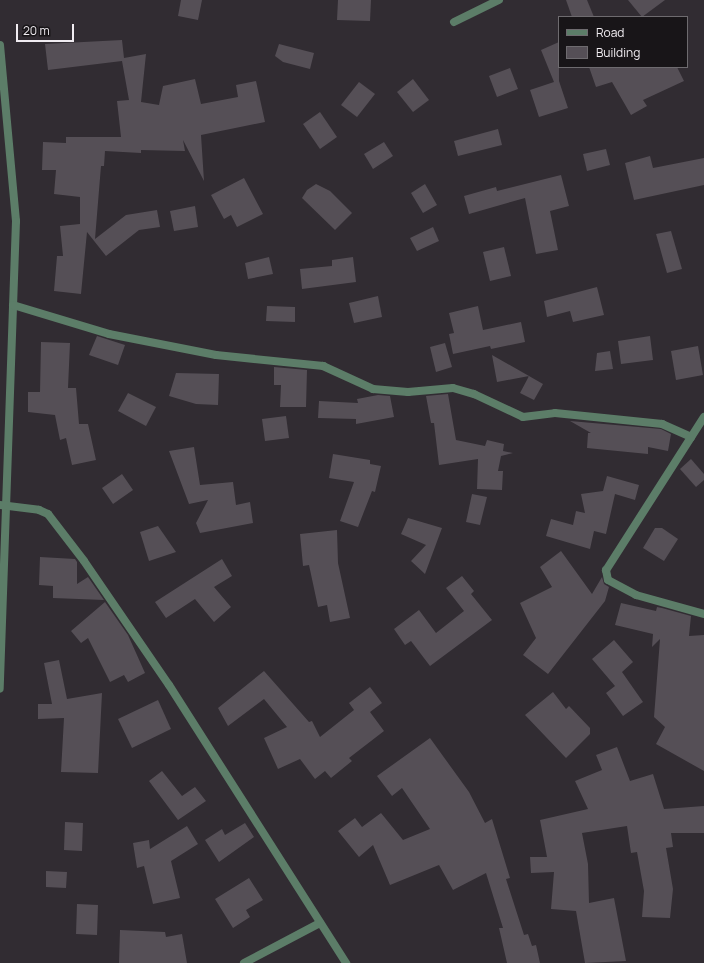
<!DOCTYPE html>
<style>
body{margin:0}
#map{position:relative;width:704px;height:963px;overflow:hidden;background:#312c32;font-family:Manrope,sans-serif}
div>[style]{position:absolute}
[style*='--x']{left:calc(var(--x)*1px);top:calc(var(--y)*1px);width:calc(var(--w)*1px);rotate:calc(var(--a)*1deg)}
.building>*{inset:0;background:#554f56}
.minor>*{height:8px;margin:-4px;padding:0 4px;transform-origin:4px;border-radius:4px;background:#5c7d68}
span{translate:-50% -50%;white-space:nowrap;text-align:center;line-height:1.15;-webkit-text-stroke:3px #181518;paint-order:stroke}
.legend{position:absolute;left:558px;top:16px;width:130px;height:52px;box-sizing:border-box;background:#181518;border:1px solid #6e6b6f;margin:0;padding:5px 7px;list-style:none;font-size:12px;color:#f0ecf1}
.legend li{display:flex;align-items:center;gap:8px;height:20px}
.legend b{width:20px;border:1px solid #6e6b6f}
.scale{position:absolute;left:16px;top:24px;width:58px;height:18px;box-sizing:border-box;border:2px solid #f0ecf1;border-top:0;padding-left:5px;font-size:12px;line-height:14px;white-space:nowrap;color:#f0ecf1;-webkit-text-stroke:3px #181518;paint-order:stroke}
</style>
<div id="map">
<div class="building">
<i style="clip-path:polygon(181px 0,202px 0,198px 20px,178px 16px)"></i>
<i style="clip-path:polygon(338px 0,371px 0,370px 21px,337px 20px)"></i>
<i style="clip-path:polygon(566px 0,587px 0,594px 17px,572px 17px)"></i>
<i style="clip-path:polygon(628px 0,665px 0,642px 17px)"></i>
<i style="clip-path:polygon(122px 40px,124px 58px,146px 54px,141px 102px,159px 105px,163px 86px,195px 79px,201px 104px,238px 97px,236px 85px,256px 81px,265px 122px,201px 135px,204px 181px,183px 140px,185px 151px,141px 150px,141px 153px,105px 151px,104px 166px,101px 166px,95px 239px,126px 215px,157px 210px,160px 227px,139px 230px,106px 256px,87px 232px,81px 294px,54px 291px,57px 256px,63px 256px,60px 226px,80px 224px,80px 197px,54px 194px,56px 170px,42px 170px,43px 142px,66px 143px,66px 137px,121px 137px,117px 101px,129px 100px,122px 61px,48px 70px,45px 44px)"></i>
<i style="clip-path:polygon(559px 42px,559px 81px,568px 108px,539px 117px,530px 90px,554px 82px,541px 50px)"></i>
<i style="clip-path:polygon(279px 44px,314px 53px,310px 69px,283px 62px,275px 56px)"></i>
<i style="clip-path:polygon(589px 67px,677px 67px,684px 81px,643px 100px,647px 106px,631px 115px,612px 82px,596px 87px)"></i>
<i style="clip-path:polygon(510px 68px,518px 89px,497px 97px,489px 76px)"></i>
<i style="clip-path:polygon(413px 79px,429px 100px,413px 112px,397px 92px)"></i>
<i style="clip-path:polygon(359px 82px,375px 94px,357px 117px,341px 105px)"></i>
<i style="clip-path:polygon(320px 112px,337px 137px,320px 149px,303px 124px)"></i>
<i style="clip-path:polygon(498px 129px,502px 145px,458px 156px,454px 141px)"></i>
<i style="clip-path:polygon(384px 142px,393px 156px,373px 169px,364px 154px)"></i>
<i style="clip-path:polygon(606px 149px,610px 165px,587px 171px,583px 154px)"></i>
<i style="clip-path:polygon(650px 156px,653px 168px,704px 158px,704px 185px,634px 200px,625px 163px)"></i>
<i style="clip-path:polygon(561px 175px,569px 206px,550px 211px,558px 250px,536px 254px,525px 198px,469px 214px,464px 196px,496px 187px,497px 191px)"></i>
<i style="clip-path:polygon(244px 178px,263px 214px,237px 227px,231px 215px,224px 219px,211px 195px)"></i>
<i style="clip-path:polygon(316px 184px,330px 191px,352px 213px,335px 230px,302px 198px,307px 190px)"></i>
<i style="clip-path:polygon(425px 184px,437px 205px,423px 213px,411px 193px)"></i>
<i style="clip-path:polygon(195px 206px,198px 227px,174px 231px,170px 211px)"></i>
<i style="clip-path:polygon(433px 227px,439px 241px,417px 251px,410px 238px)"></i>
<i style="clip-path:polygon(671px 231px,682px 269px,667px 273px,656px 234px)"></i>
<i style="clip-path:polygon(504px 247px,511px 276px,490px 281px,483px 252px)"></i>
<i style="clip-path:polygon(269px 257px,273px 274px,248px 279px,245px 263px)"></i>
<i style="clip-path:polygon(353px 257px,356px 282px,302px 289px,300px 269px,332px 266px,332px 260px)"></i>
<i style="clip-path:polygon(597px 287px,604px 315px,573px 322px,570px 311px,547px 317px,544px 301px)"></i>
<i style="clip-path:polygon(378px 296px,382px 317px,354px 323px,349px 303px)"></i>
<i style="clip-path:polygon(267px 306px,295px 307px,295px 322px,266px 321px)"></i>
<i style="clip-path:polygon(478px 306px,483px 330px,521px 322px,525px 342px,491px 349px,490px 346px,453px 354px,449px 334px,454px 333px,449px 313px)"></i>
<i style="clip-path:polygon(97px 336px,125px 345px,118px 365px,89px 355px)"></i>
<i style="clip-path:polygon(650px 336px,653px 360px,621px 364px,618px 341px)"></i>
<i style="clip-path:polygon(41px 342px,70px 343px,68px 388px,76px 388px,79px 424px,88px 424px,96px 460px,72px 465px,66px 438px,60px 440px,55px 415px,28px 412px,28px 392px,40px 392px)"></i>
<i style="clip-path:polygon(445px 343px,452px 367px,436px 372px,430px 347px)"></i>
<i style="clip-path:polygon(698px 346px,703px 375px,676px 380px,671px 351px)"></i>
<i style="clip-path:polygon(610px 351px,613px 369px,595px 371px,597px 353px)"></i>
<i style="clip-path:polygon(492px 355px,543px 384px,534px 400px,520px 393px,529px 376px,497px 382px)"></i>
<i style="clip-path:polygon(274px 367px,307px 370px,306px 407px,280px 407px,281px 385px,274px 385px)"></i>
<i style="clip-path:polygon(176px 373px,219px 374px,218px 405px,196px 404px,169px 396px)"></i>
<i style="clip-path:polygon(128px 393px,156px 407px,146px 426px,118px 411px)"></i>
<i style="clip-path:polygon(448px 394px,456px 440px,485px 446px,487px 440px,504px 444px,503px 451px,513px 453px,501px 456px,498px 471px,503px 471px,502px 490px,477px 489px,478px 459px,439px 465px,434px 423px,431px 423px,426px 396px)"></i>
<i style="clip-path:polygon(378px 395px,390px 396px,394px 417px,356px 424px,356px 419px,318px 418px,319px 401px,358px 403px,357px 399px)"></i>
<i style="clip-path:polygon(286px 416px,289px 438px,265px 441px,262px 419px)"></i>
<i style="clip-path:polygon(570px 421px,661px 429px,671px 434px,668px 451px,648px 447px,648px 454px,587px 448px,588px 433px,591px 433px)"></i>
<i style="clip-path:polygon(194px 447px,200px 485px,233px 482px,236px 505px,250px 502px,253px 523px,200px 533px,196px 523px,208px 500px,189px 504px,169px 451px)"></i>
<i style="clip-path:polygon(333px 454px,370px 460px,370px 464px,381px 466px,375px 492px,372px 491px,358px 527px,340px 521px,354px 482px,329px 478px)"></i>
<i style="clip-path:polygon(691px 459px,704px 474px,704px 480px,696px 487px,680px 469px)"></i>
<i style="clip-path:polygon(122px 474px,133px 490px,113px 504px,102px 488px)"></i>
<i style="clip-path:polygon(607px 476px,639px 485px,635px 500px,615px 494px,606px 534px,594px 531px,590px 549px,546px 536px,551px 519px,573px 525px,576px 511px,585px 513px,581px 494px,603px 491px)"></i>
<i style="clip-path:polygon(472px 494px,487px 497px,480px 525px,466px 522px)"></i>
<i style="clip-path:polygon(408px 518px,442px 528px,425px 574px,411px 561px,426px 545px,401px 534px)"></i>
<i style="clip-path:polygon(158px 526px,176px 552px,149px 561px,140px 532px)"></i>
<i style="clip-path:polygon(655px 528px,662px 528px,678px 539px,664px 561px,643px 548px)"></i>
<i style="clip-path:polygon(337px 530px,338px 563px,350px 618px,330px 622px,327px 605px,318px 607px,309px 565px,303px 566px,300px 534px)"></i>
<i style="clip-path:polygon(561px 551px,592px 594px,602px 577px,604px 584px,609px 587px,605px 601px,548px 674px,523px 655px,536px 638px,520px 603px,552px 587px,540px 567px)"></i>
<i style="clip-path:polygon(40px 557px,75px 559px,77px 562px,77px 584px,88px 577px,104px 600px,53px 598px,53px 586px,39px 585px)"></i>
<i style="clip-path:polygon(222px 559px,232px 576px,214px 587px,231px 607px,214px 622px,195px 599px,166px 618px,155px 602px)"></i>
<i style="clip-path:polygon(462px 576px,474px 591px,471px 594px,492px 620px,430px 666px,411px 641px,405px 645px,394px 629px,419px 610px,436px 633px,464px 611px,446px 588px)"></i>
<i style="clip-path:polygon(105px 602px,128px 635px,145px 673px,128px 682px,124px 675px,110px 682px,88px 638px,81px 643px,71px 631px)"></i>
<i style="clip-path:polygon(621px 603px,656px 611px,657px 607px,662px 608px,691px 616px,689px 636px,704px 635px,704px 771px,656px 744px,665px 727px,654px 717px,660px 639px,652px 647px,653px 634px,615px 625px)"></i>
<i style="clip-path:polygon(614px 640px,633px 662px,622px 672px,643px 702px,623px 716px,606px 693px,615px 686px,592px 659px)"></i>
<i style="clip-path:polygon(59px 660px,67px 699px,102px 693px,98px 773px,61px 772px,64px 718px,38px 719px,38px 704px,52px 704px,44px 663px)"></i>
<i style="clip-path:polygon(264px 671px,309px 722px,312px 721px,320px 737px,354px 710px,349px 703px,370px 687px,382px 703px,370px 712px,384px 731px,349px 758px,352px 761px,331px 778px,325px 771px,315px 779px,300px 759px,278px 769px,264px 738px,287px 727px,264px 699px,228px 726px,218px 708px)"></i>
<i style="clip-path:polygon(553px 692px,566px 709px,569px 706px,590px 728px,590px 734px,566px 758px,525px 715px)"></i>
<i style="clip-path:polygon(158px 700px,171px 729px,132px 748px,118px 719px)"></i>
<i style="clip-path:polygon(430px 738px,469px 792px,485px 823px,492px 819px,510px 878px,506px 879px,524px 935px,528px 934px,532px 946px,536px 945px,540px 963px,507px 963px,499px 928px,503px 928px,486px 873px,453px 890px,439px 865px,390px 885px,373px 845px,359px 857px,338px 831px,355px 818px,362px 827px,381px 813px,403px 840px,430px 829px,402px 788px,392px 796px,377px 776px)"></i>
<i style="clip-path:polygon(617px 747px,630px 781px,653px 774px,664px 809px,704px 806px,704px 833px,671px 833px,673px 847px,666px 848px,673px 889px,670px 918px,642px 917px,644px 891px,637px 852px,631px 853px,627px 826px,582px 833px,588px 864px,589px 903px,614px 898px,626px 961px,585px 963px,576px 911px,551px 909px,554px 872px,531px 873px,530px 857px,547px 857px,540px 820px,588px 809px,575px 781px,602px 770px,596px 755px)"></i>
<i style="clip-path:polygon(162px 771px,182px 796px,195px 787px,206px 801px,178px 820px,149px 781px)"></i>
<i style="clip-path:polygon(65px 822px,83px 823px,82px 851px,64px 850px)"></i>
<i style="clip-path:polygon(245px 823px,254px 837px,219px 862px,205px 840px,222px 829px,225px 835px)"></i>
<i style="clip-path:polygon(187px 826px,198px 844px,171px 861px,180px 898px,153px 904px,144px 866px,137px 868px,133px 843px,149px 840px,150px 849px)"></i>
<i style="clip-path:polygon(46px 871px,67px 872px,66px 888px,46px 887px)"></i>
<i style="clip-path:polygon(249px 878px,263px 900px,246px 910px,250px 917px,233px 928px,215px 899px)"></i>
<i style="clip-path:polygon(77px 904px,98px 905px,97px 935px,76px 934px)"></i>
<i style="clip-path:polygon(120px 930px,165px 932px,166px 937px,182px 934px,187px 963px,119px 963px)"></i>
</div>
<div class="minor">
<i style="--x:454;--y:22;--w:50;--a:-26.1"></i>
<i style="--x:0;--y:45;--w:177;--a:84.8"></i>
<i style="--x:16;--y:221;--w:468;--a:92"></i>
<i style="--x:13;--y:305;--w:100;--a:16.8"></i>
<i style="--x:109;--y:334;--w:109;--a:11.1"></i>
<i style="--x:216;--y:355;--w:108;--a:5.9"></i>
<i style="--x:323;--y:366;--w:55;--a:24.7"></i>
<i style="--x:373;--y:389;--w:35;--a:5"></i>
<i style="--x:408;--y:392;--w:45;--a:-5.1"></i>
<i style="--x:453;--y:388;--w:22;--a:16"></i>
<i style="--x:474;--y:394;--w:54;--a:25.1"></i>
<i style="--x:523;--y:417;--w:32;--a:-7"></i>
<i style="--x:555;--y:413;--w:108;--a:5.9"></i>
<i style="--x:662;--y:424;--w:32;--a:24"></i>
<i style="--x:704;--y:417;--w:182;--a:122.6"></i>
<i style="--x:606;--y:570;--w:10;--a:79"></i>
<i style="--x:608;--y:580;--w:32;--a:28"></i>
<i style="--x:636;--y:595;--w:71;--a:15.6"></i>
<i style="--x:0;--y:505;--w:39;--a:7"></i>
<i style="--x:39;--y:510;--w:10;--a:24"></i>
<i style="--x:48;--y:514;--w:59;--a:52.5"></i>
<i style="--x:84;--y:561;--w:150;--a:55.6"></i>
<i style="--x:169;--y:685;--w:330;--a:57.5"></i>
<i style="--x:244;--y:963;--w:86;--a:-27.8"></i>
</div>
<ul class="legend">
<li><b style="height:5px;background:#5c7d68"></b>Road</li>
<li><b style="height:11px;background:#554f56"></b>Building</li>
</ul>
<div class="scale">20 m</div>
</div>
